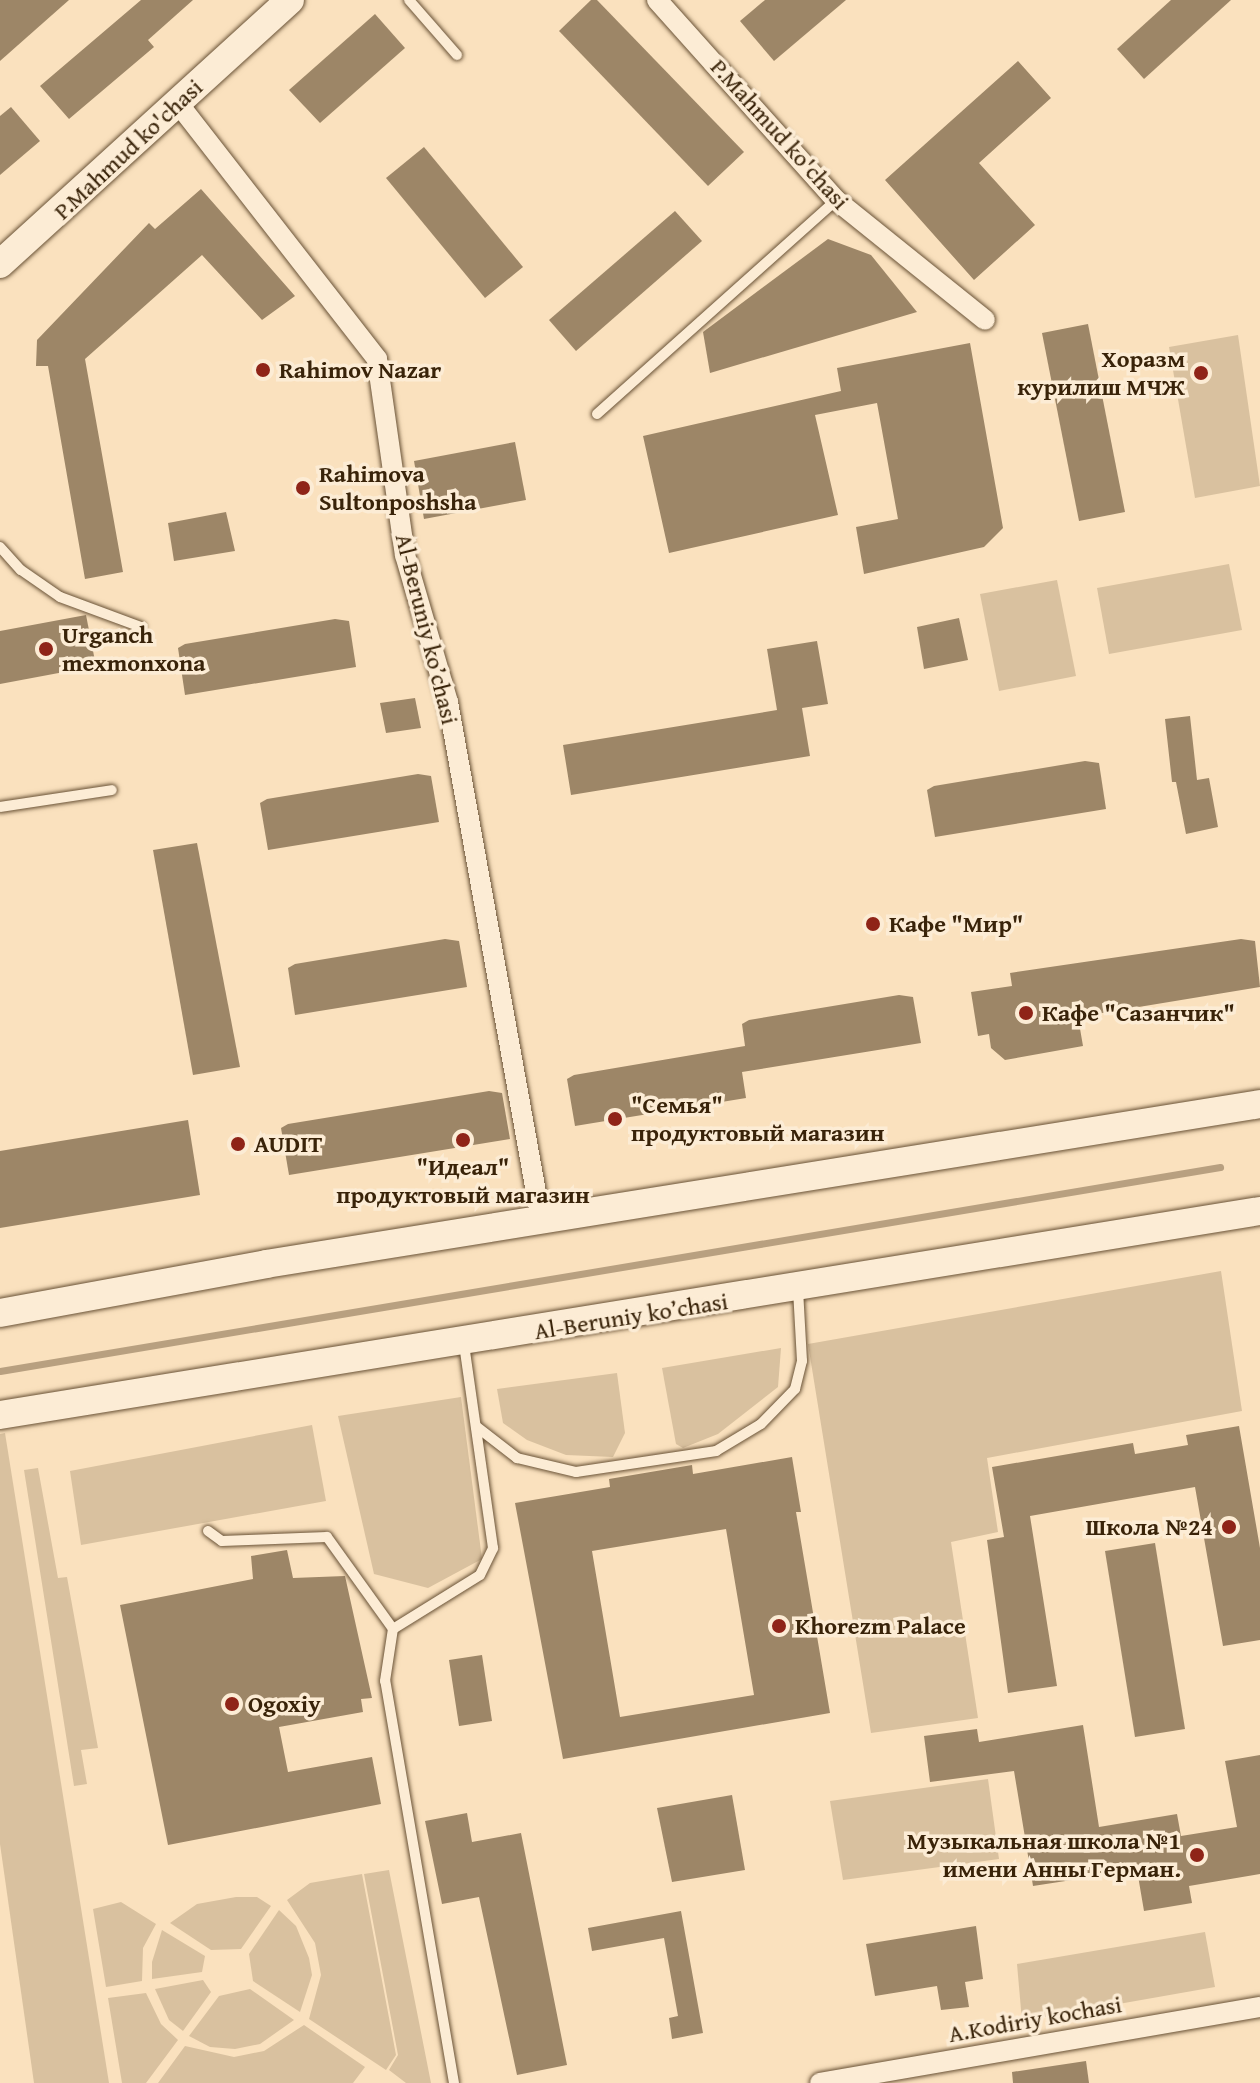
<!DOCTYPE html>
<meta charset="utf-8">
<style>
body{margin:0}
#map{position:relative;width:1260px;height:2083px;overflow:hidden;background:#fae1be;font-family:"Gentium Book Plus",serif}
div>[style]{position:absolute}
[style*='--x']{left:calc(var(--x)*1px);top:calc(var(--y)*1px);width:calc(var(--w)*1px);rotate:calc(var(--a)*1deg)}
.green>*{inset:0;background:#d9c19f}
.stream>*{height:7px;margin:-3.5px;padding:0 3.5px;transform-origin:3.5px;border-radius:3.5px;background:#b8a080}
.building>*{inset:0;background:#9d8667}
.roads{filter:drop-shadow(0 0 2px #695236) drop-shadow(0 0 2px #695236)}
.service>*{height:10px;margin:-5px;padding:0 5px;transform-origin:5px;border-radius:5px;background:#fcecd5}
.minor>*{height:20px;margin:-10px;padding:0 10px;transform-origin:10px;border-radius:10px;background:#fcecd5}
.secondary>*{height:28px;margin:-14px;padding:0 14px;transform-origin:14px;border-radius:14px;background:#fcecd5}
.dots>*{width:22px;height:22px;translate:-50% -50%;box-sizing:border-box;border:4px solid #fcecd5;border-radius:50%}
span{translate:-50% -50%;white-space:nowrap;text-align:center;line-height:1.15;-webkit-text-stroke:7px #fcecd5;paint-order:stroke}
.street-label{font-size:24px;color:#392309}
.poi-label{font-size:24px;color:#392309;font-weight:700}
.right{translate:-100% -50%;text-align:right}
.left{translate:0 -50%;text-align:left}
</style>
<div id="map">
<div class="green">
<i style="clip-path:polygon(1238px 335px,1260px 486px,1195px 498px,1169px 347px)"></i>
<i style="clip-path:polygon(1229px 564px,1242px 630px,1109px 654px,1097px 588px)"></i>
<i style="clip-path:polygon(1057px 580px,1076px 676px,999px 691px,980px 594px)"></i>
<i style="clip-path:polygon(1221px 1271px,1242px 1411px,987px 1458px,998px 1532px,951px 1542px,978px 1718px,871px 1733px,808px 1344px)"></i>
<i style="clip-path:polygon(781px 1348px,778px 1387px,718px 1434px,683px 1448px,676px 1444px,662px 1368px)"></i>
<i style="clip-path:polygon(617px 1373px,625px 1433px,613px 1457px,566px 1455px,527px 1440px,503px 1423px,497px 1389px)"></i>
<i style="clip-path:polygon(461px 1397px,482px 1559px,428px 1588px,374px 1574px,338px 1416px)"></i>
<i style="clip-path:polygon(312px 1425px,326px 1501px,81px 1545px,70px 1471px)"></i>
<i style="clip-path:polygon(5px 1433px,109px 2083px,34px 2083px,0 1844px,0 1434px)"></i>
<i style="clip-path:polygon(38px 1468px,58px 1578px,67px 1577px,98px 1748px,81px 1750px,87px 1784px,74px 1786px,24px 1470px)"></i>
<i style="clip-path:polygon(988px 1779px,999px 1859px,843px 1880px,830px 1801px)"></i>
<i style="clip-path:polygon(389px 1870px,431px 2083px,406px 2083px,389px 2070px,398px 2055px,364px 1874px)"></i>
<i style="clip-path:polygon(362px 1874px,396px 2055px,386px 2070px,309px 2019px,321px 1975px,315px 1943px,287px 1900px,310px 1883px)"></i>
<i style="clip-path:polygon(236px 1897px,257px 1897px,271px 1906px,241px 1949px,211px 1950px,170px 1923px,197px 1904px)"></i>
<i style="clip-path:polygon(121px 1902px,156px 1924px,143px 1948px,142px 1981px,106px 1987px,93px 1909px)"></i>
<i style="clip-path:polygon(279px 1910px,296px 1926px,309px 1958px,312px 1975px,300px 2012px,253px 1981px,249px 1954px)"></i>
<i style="clip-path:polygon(162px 1930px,205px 1956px,202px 1972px,152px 1979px,152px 1962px)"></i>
<i style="clip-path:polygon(1205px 1932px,1215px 1987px,1022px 2021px,1017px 1964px)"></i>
<i style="clip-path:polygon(203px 1980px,211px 1992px,183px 2031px,169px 2020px,155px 1989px)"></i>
<i style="clip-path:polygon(250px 1989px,294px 2020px,260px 2044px,235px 2049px,210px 2047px,189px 2036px,219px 1996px)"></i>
<i style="clip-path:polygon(146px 1993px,161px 2024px,178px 2040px,146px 2083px,122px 2083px,108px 1998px)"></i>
<i style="clip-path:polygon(304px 2025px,365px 2067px,353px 2083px,158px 2083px,185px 2046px,234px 2057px,264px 2051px)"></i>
</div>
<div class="stream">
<i style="--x:0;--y:1371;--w:1237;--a:-9.49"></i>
</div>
<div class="building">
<i style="clip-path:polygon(0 0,69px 0,0 61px)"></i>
<i style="clip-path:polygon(141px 0,193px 0,148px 40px,154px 47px,69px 119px,40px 86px)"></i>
<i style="clip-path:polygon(591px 0,597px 0,744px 152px,708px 186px,559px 31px)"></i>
<i style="clip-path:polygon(765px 0,846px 0,774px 61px,740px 21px)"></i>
<i style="clip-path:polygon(1171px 0,1231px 0,1144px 79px,1117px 49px)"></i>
<i style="clip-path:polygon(375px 14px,405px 48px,320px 123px,289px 90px)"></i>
<i style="clip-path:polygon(1018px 61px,1051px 98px,979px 163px,1035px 225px,974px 280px,885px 180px)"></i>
<i style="clip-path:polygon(11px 107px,40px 141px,0 175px,0 116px)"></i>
<i style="clip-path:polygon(424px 147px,523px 267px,485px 298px,386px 178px)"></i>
<i style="clip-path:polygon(201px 189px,295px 296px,262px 320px,202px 255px,85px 359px,123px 572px,85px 579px,48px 366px,36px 366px,37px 340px,149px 223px,155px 229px)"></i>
<i style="clip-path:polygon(675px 211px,702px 241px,576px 351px,549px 320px)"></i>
<i style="clip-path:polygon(828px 239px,871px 255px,917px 312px,710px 373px,703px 332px)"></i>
<i style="clip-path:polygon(1088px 324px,1125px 512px,1079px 521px,1042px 333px)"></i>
<i style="clip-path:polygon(970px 343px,1003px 528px,984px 547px,864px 574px,856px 527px,898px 519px,877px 403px,815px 415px,838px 515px,669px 553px,643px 436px,841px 391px,837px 368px)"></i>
<i style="clip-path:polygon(515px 442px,526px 500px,424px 519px,414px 461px)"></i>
<i style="clip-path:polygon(226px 512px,235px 551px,174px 561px,168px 523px)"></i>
<i style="clip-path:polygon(86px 615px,96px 666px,0 684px,0 631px)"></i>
<i style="clip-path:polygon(959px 618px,968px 660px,924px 669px,917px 627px)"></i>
<i style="clip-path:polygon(335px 619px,349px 621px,356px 667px,185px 695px,178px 648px,185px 644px)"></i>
<i style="clip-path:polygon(817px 641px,828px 704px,802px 708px,810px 756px,571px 795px,563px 745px,777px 710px,767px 649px)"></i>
<i style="clip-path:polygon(415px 698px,421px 728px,386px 733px,380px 703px)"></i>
<i style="clip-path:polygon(1190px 716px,1197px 780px,1209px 778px,1218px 827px,1186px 834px,1176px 782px,1172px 782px,1165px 719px)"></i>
<i style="clip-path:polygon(1085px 761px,1099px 763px,1106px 809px,935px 837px,927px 790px,934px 786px)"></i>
<i style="clip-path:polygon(418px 774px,431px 776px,439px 822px,268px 850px,260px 803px,267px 799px)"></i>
<i style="clip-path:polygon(197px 843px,240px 1067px,193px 1075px,153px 850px)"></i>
<i style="clip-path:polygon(445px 939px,459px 941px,467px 987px,295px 1015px,288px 968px,295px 964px)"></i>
<i style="clip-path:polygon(1241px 939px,1255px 941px,1260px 987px,1078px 1017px,1083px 1046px,1005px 1060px,991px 1048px,989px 1034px,978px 1036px,971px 992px,1012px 986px,1010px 973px)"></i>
<i style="clip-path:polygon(899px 995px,913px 997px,921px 1043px,742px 1072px,746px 1098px,575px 1126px,567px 1079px,574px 1075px,745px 1046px,742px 1024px,749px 1020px)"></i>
<i style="clip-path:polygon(489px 1091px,502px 1093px,510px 1139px,289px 1175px,281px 1128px,288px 1124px)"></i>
<i style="clip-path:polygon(188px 1120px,200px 1195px,0 1228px,0 1151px)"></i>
<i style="clip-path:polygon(1239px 1426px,1260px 1548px,1260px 1640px,1223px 1646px,1195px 1487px,1030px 1516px,1057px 1686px,1008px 1693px,987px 1540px,1004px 1537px,992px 1467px,1133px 1443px,1135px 1454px,1188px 1445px,1186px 1435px)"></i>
<i style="clip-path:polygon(evenodd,792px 1457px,801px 1512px,796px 1512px,830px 1713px,563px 1759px,515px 1503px,610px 1487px,609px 1479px,692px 1465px,693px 1474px,792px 1457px,726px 1529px,754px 1695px,620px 1717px,592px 1551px,726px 1529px)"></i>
<i style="clip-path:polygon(1155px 1543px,1185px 1729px,1135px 1737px,1105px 1551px)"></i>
<i style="clip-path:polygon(287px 1550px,293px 1578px,345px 1576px,372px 1698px,361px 1699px,363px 1712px,279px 1727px,288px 1772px,372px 1757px,381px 1804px,168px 1845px,120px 1605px,253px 1579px,251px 1556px)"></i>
<i style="clip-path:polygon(482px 1655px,492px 1721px,459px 1726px,449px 1660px)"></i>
<i style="clip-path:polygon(1083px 1725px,1099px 1827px,1177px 1814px,1181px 1836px,1237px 1827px,1225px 1761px,1260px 1755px,1260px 1874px,1189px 1886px,1192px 1903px,1144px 1911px,1137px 1870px,1033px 1886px,1014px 1771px,930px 1782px,924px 1736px,977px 1729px,979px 1742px)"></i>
<i style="clip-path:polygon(732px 1795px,745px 1870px,672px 1882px,657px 1808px)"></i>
<i style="clip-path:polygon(467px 1813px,472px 1842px,521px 1833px,567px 2065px,517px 2075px,479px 1897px,442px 1904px,425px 1821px)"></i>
<i style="clip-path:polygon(681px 1911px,703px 2033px,672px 2039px,669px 2018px,678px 2016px,664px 1938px,592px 1951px,588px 1928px)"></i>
<i style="clip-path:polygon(976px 1926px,983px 1979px,965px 1982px,969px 2007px,941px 2010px,937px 1986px,875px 1996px,866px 1944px)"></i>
<i style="clip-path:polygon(1086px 2061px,1089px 2083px,1013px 2083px,1012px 2072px)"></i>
</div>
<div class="roads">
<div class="service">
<i style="--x:409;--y:0;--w:73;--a:48.9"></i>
<i style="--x:597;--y:414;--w:321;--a:-41.8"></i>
<i style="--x:0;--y:547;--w:31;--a:48"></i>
<i style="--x:21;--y:570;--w:47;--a:34.7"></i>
<i style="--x:60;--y:597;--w:86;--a:20.3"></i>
<i style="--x:0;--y:807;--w:113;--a:-8.6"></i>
<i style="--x:477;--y:1427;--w:51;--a:37.8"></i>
<i style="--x:517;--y:1458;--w:61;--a:13.3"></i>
<i style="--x:576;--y:1472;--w:142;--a:-8.5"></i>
<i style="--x:716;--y:1451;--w:52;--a:-31"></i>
<i style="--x:761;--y:1424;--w:49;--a:-45.8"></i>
<i style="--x:795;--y:1389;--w:29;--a:-76"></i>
<i style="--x:802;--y:1361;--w:71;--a:-93.2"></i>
<i style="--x:208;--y:1531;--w:17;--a:36"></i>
<i style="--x:222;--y:1541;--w:105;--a:-2.2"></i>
<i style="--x:327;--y:1537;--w:113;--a:54.3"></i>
<i style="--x:454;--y:2083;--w:408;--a:-99.7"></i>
<i style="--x:385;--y:1681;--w:53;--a:-81.3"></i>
<i style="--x:393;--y:1629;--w:102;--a:-31.8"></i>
<i style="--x:480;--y:1575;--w:30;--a:-64"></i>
<i style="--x:493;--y:1548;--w:206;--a:-98.1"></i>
</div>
<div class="minor">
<i style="--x:657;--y:0;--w:268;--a:48.2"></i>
<i style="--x:836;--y:200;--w:191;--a:38.8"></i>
<i style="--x:177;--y:102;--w:326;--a:52.1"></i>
<i style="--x:377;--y:359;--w:198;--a:81.9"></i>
<i style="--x:405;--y:555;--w:153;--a:73.7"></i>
<i style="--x:448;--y:702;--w:526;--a:79.82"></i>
<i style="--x:820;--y:2083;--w:447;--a:-9.8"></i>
</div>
<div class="secondary">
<i style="--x:0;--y:264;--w:392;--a:-42.3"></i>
<i style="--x:0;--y:1313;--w:270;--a:-10.4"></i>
<i style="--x:266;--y:1264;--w:1007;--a:-9.14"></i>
<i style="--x:0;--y:1415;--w:1276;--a:-9.2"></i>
</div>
</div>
<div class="dots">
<i style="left:263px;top:370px;background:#8f2418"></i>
<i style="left:1201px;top:373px;background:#8f2418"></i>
<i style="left:303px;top:488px;background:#8f2418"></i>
<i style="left:46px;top:649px;background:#8f2418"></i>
<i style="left:873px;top:924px;background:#8f2418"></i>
<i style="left:1026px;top:1013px;background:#8f2418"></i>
<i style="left:615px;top:1119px;background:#8f2418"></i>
<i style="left:463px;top:1140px;background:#8f2418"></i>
<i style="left:238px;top:1144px;background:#8f2418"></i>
<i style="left:1229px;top:1527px;background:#8f2418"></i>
<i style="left:779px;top:1626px;background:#8f2418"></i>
<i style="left:232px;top:1704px;background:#8f2418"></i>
<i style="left:1197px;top:1855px;background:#8f2418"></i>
</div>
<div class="street-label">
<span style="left:780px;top:134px;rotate:48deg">P.Mahmud ko'chasi</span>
<span style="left:128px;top:149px;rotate:-43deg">P.Mahmud ko'chasi</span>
<span style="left:427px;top:629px;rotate:76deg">Al-Beruniy ko’chasi</span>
<span style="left:631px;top:1316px;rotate:-9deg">Al-Beruniy ko’chasi</span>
<span style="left:1035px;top:2019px;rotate:-10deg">A.Kodiriy kochasi</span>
</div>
<div class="poi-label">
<span class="right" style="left:1185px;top:373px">Хоразм<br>курилиш МЧЖ</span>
<span class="left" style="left:279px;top:370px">Rahimov Nazar</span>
<span class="left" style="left:319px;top:488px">Rahimova<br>Sultonposhsha</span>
<span class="left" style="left:62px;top:649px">Urganch<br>mexmonxona</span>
<span class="left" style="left:889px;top:924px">Кафе "Мир"</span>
<span class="left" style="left:1042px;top:1013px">Кафе "Сазанчик"</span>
<span class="left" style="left:631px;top:1119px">"Семья"<br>продуктовый магазин</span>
<span class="left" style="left:254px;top:1144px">AUDIT</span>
<span style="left:463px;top:1181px">"Идеал"<br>продуктовый магазин</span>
<span class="right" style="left:1213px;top:1527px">Школа №24</span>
<span class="left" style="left:795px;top:1626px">Khorezm Palace</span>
<span class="left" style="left:248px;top:1704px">Ogoxiy</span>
<span class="right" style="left:1181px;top:1855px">Музыкальная школа №1<br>имени Анны Герман.</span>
</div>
</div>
